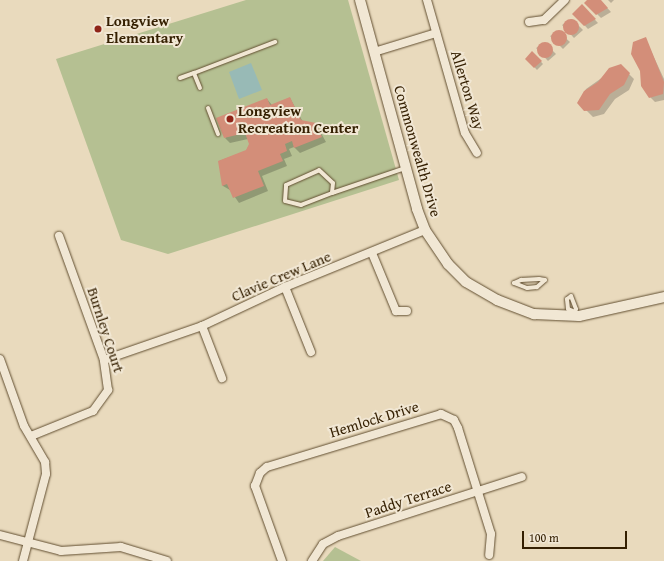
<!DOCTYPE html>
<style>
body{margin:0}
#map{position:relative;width:664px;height:561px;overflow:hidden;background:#e9dabd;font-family:"Gentium Book Plus",serif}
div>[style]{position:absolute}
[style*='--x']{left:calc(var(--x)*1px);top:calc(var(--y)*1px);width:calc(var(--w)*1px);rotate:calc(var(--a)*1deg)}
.green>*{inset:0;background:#b5c092}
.water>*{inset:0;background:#98bab6}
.shadow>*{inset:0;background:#0003}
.building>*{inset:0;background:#d38e79}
.round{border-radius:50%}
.roads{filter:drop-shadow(0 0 1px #614e30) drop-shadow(0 0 1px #614e30)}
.service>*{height:4px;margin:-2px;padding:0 2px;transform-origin:2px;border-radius:2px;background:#f1e7d4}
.minor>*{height:8px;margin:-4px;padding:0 4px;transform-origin:4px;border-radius:4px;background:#f1e7d4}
.tertiary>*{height:10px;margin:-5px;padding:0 5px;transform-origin:5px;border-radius:5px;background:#f1e7d4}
.dots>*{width:11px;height:11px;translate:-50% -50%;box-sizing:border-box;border:2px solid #f1e7d4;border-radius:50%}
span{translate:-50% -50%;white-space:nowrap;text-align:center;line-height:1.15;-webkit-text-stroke:4px #f1e7d4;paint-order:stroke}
.poi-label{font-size:15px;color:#341f01;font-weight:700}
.left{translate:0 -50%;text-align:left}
.street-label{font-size:15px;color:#341f01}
.scale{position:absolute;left:522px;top:531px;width:105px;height:18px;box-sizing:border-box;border:2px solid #341f01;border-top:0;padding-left:5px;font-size:12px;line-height:14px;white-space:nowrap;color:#341f01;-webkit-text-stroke:3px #f1e7d4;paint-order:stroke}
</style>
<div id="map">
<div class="green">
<i style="clip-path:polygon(246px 0,348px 0,399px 180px,168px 254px,121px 240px,56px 59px)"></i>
<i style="clip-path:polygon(335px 547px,361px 561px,323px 561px)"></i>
</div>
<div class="water">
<i style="clip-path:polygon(251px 63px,262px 90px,239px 99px,229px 72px)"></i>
</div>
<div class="shadow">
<i style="clip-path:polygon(590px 0,600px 0,611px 12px,601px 18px,586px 3px)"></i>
<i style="clip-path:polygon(608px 0,614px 0,611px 3px)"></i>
<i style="clip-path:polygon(582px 6px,598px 23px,588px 29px,574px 14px)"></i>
<i style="clip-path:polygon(572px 19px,583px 30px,574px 38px,562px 25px)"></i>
<i style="clip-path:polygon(559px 32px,570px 42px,563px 49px,550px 36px)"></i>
<i style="clip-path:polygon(645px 38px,664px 79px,664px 100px,655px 102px,650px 97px)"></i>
<i style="clip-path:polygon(545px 43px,556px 54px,548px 61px,536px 48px)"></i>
<i style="clip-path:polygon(532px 52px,543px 64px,537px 70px,527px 59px)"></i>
<i style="clip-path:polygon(620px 65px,634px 79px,629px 90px,615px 99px,604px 114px,593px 117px,579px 103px,586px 89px)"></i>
<i style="clip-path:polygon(290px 98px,303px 122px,316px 124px,326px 142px,300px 153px,294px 147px,289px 149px,292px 156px,284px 159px,287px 166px,262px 176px,268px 191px,239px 203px,230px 190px,223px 186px,219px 161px,246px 151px,250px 144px,248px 139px,230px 143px,225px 138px,267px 99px,272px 105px)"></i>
</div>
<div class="building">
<i style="clip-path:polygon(587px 0,601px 0,608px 8px,596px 15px,584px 3px)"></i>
<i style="clip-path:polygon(582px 4px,596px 19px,584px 26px,572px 14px)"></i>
<i class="round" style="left:563px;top:19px;width:16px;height:16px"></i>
<i class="round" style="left:551px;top:30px;width:16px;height:16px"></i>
<i style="clip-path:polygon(646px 37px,664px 82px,663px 94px,649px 98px,641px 86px,640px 71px,631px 54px,633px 42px)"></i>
<i class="round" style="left:537px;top:42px;width:16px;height:16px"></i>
<i style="clip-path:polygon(532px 51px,542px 61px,534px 68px,525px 59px)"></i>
<i style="clip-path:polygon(621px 64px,630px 73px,624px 85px,610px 94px,599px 110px,584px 111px,577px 103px,584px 91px,598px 82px,609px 68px)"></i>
<i style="clip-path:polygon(290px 97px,301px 120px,316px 123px,322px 137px,294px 148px,292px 141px,285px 144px,287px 151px,280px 154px,283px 161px,258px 171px,264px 186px,233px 198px,227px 184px,222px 186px,218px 161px,246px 150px,249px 144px,245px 133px,224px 138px,216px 118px,267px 98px,270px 105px)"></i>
</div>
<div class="roads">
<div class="service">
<i style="--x:180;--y:78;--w:15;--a:-20"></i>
<i style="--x:200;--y:88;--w:16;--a:-112"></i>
<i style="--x:194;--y:73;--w:87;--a:-20.9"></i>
<i style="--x:208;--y:108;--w:28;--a:69"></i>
<i style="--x:319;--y:170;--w:19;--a:43"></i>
<i style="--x:333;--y:183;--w:10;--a:96"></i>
<i style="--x:332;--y:193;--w:33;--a:159"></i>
<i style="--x:301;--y:205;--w:16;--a:-166"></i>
<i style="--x:285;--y:201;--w:16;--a:-86"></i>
<i style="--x:286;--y:185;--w:36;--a:-24"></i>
<i style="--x:332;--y:193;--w:77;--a:-18.9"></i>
<i style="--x:521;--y:280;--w:18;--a:-3"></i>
<i style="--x:539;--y:279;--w:6;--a:9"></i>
<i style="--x:545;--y:280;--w:11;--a:139"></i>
<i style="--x:537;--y:287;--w:10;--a:174"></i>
<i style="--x:527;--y:288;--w:14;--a:-159"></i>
<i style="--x:514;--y:283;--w:8;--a:-23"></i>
<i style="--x:573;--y:311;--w:5;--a:-158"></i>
<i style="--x:568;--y:309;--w:10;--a:-96"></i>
<i style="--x:567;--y:299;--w:5;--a:-37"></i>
<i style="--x:571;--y:296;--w:14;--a:69"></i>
<i style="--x:576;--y:309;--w:8;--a:113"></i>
</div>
<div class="minor">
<i style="--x:427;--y:0;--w:138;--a:74.1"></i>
<i style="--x:465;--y:133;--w:23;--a:59"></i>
<i style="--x:529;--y:22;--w:15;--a:-8"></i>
<i style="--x:544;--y:20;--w:29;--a:-44"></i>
<i style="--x:374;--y:52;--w:65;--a:-17"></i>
<i style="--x:372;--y:253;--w:63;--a:67.5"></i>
<i style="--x:396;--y:311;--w:11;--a:0"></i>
<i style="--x:285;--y:287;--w:70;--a:68.2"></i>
<i style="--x:202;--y:326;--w:56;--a:69"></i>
<i style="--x:0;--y:359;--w:71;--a:70.3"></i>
<i style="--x:24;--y:426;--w:42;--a:59.7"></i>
<i style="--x:45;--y:462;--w:12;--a:85"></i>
<i style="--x:46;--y:474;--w:90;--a:104.8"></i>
<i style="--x:104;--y:360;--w:104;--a:-19.1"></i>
<i style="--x:202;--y:326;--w:92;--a:-25.2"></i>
<i style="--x:285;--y:287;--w:151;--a:-22.2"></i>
<i style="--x:31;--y:436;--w:67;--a:-22"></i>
<i style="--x:93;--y:411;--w:26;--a:-54"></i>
<i style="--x:108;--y:390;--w:30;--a:-98"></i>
<i style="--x:104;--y:360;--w:132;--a:-109.9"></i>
<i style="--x:0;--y:535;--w:63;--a:14.7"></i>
<i style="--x:61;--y:551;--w:60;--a:-3.8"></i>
<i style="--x:121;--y:547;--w:48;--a:16.9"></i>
<i style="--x:282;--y:561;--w:80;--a:-109.8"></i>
<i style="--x:255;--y:486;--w:14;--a:-69"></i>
<i style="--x:260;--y:473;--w:9;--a:-41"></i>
<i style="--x:267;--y:467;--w:182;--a:-16.9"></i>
<i style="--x:441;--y:414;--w:14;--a:25"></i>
<i style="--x:454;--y:420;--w:9;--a:63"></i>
<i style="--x:458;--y:428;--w:111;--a:72.7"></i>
<i style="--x:491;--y:534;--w:21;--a:95"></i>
<i style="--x:312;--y:561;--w:20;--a:-57"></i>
<i style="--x:323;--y:544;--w:17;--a:-28"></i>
<i style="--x:338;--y:536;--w:193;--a:-17.8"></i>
</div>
<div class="tertiary">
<i style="--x:360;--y:0;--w:217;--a:74.7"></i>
<i style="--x:417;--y:209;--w:22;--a:69"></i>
<i style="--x:425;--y:230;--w:41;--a:55.9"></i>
<i style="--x:448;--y:264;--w:25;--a:45"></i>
<i style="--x:466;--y:282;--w:36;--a:30"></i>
<i style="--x:497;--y:300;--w:40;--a:21"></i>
<i style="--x:534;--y:314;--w:45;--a:2.5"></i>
<i style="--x:579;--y:316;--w:87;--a:-12.6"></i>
</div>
</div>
<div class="dots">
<i style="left:98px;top:29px;background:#8f2418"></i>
<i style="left:230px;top:119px;background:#8f2418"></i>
</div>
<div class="poi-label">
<span class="left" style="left:106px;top:29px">Longview<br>Elementary</span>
<span class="left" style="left:238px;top:119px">Longview<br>Recreation Center</span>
</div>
<div class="street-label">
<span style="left:468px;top:90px;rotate:73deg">Allerton Way</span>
<span style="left:418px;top:151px;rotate:74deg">Commonwealth Drive</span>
<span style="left:281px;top:276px;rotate:-23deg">Clavie Crew Lane</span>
<span style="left:106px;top:330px;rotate:72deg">Burnley Court</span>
<span style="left:374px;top:419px;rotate:-17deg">Hemlock Drive</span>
<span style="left:408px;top:499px;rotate:-18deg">Paddy Terrace</span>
</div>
<div class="scale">100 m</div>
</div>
